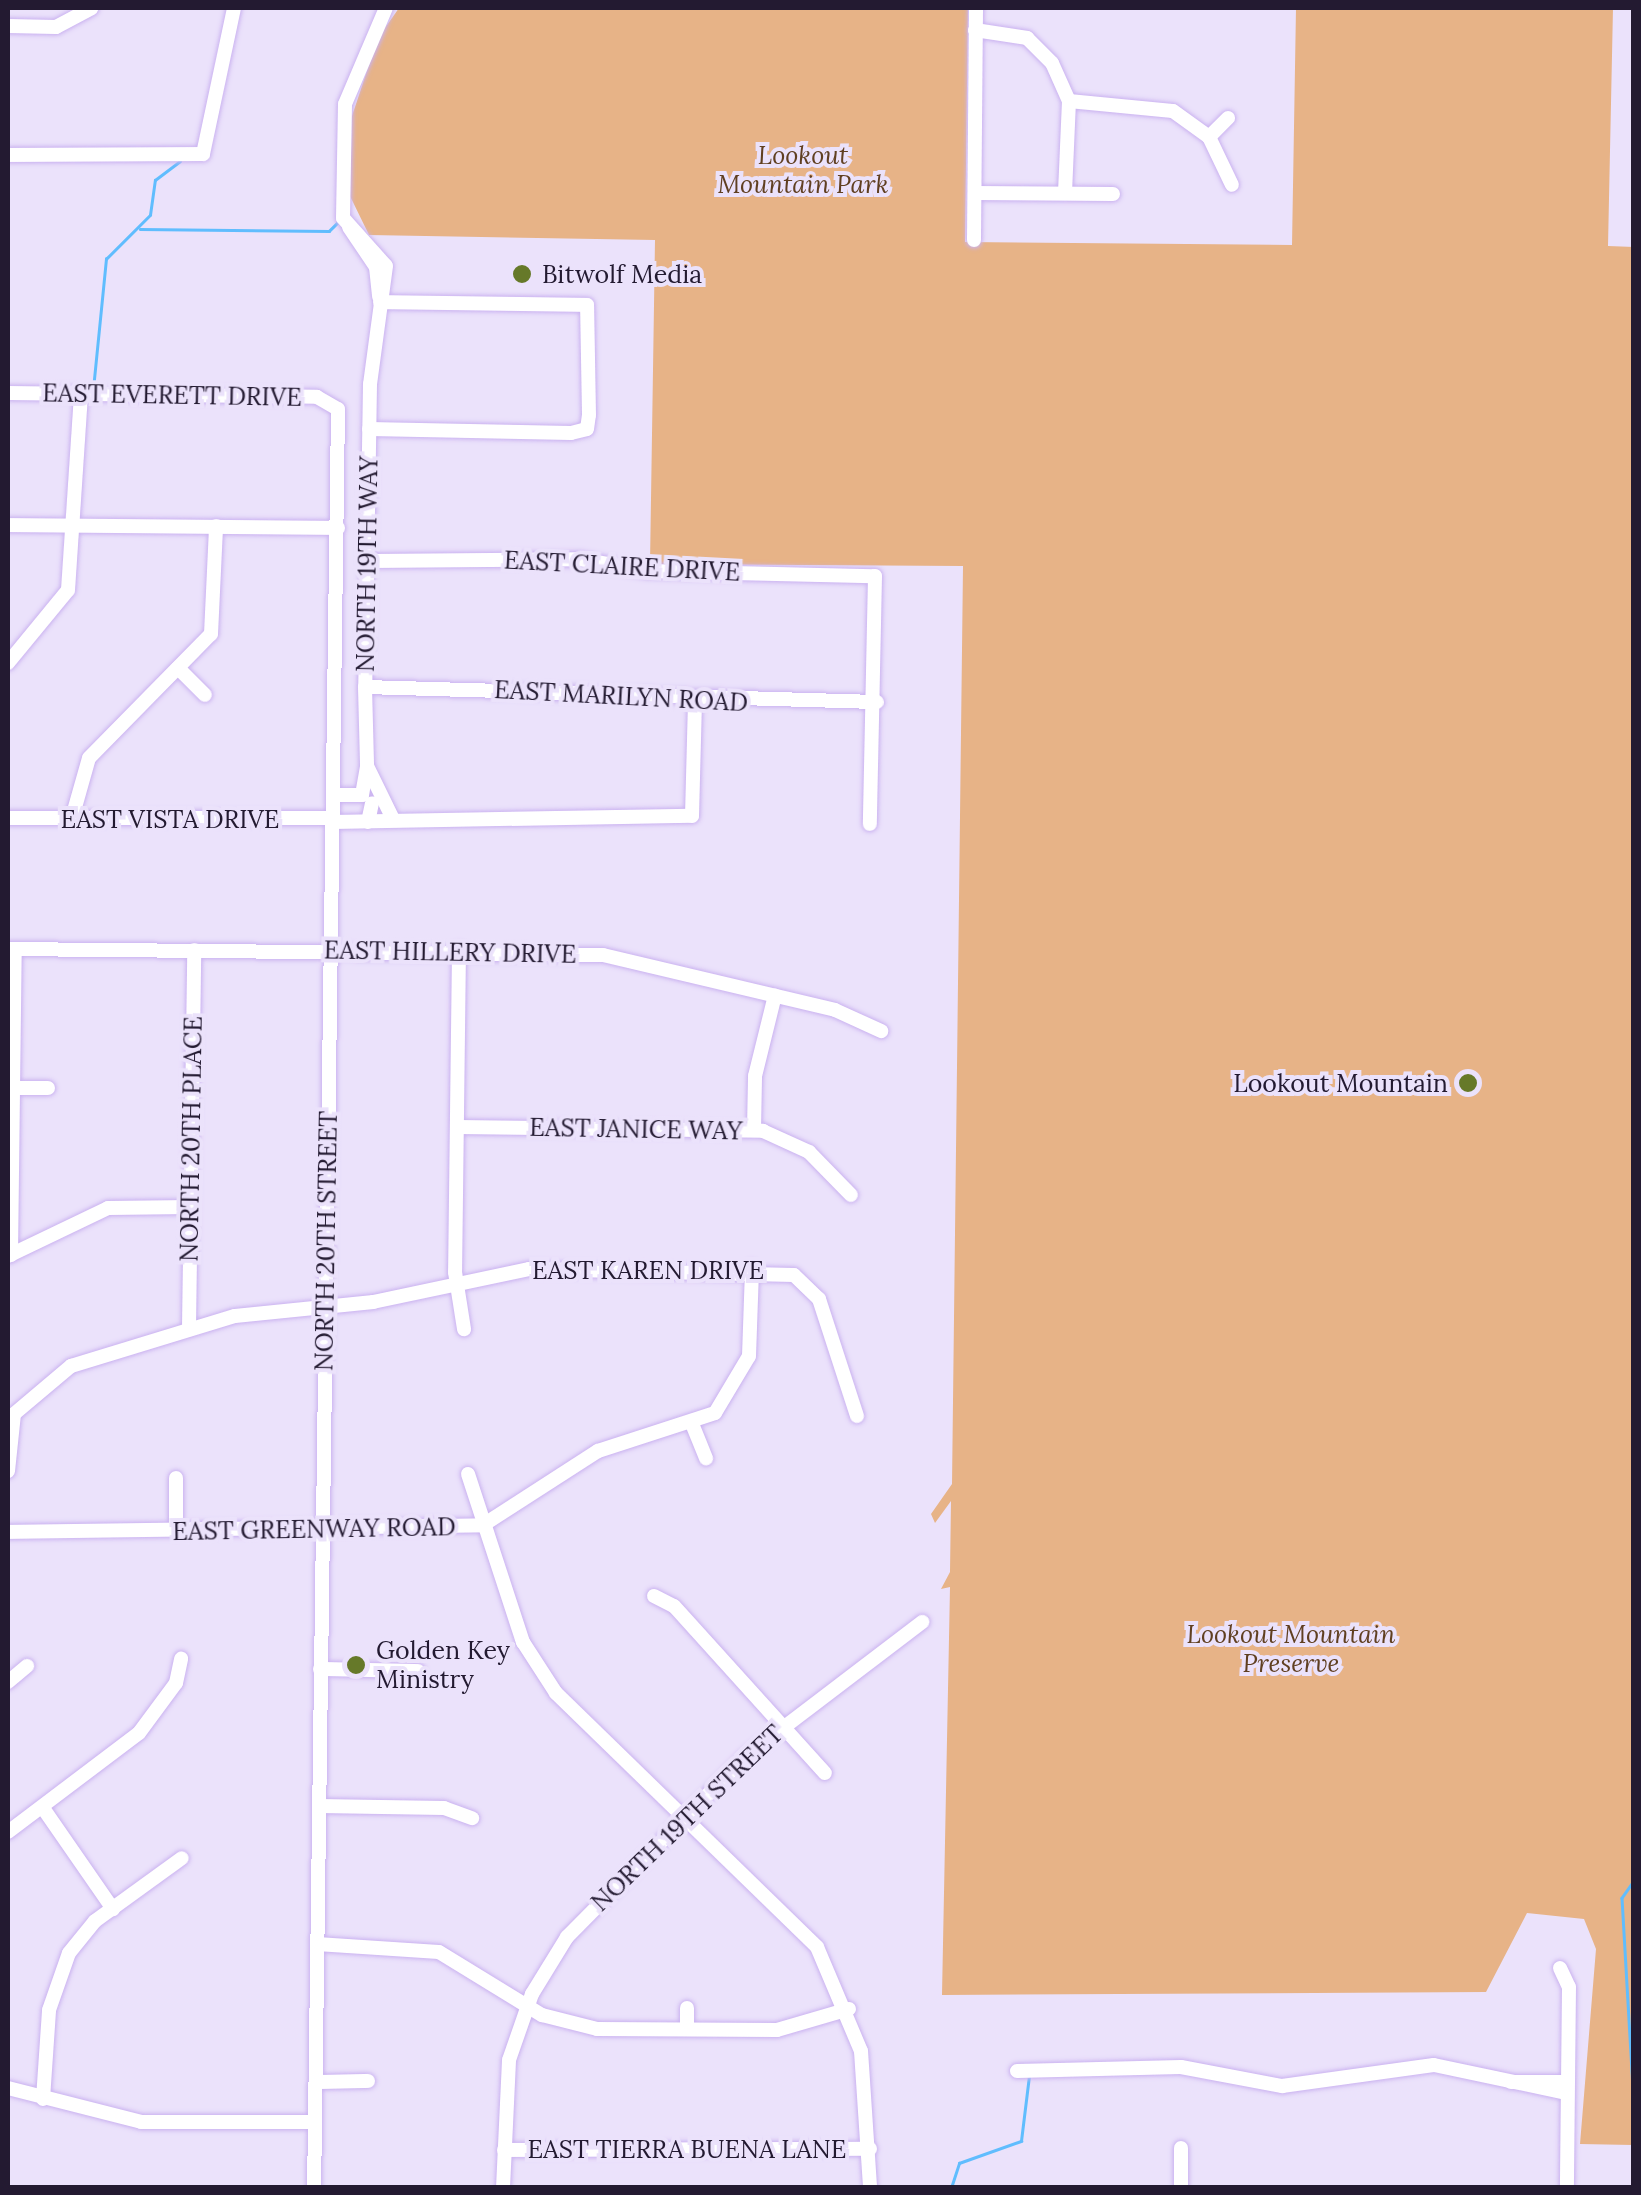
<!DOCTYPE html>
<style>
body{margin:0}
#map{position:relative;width:1641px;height:2195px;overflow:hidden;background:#ebe2fb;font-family:Lora,serif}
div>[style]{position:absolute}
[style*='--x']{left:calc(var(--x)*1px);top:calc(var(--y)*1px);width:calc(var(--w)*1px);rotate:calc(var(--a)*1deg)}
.green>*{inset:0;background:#e7b387}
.stream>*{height:2.5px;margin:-1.25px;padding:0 1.25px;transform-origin:1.25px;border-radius:1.25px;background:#60bdfe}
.roads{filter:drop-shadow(0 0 2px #cab2f0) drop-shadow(0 0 2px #cab2f0)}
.minor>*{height:14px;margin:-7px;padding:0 7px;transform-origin:7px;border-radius:7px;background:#fff}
.dots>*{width:28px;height:28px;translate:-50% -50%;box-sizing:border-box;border:5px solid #ebe2fb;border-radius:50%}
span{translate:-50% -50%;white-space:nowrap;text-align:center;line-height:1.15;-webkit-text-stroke:8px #ebe2fb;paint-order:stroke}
.park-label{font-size:25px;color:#603f21;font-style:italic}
.poi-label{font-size:25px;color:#231a31}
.left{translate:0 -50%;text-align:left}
.right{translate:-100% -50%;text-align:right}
.street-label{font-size:25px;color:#231a31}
.frame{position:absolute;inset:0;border:10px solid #231a31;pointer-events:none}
</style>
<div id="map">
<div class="green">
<i style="clip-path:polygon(399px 8px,968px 8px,965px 242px,1292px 245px,1296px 8px,1613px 8px,1608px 246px,1634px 247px,1633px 2145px,1580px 2144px,1596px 1949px,1584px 1919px,1527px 1913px,1486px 1992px,942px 1995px,950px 1587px,941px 1589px,950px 1572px,951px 1501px,935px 1523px,931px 1514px,952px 1484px,963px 566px,650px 564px,655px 240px,369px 235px,350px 196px,352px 116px,378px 38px)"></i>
</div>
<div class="stream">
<i style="--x:140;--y:229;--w:189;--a:0.6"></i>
<i style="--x:329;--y:231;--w:13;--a:-45"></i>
<i style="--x:93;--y:389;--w:131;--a:-84.3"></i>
<i style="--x:106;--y:259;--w:62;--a:-45"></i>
<i style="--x:150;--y:215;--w:35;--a:-82"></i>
<i style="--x:155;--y:180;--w:31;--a:-37"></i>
<i style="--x:1634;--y:1881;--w:21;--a:125"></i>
<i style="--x:1622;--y:1898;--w:208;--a:86.7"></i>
<i style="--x:951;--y:2188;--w:26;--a:-72"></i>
<i style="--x:959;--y:2163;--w:66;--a:-19.5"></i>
<i style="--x:1021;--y:2141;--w:65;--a:-83"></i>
</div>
<div class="roads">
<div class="minor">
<i style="--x:8;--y:26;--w:48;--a:1.2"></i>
<i style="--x:56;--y:27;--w:40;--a:-28"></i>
<i style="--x:975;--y:30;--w:53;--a:8.7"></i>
<i style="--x:1027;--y:38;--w:35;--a:45"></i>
<i style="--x:1052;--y:63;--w:42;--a:65.9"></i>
<i style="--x:1069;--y:101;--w:92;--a:92.5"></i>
<i style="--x:1069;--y:101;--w:104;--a:5.5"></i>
<i style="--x:1173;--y:111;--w:44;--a:35.8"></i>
<i style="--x:1209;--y:137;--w:53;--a:64.4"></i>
<i style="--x:1209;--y:137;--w:27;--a:-45"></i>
<i style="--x:8;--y:155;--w:195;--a:-0.3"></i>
<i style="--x:203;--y:154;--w:149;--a:-78"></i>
<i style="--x:975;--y:193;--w:138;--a:0.4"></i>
<i style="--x:343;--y:218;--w:64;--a:48.1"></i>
<i style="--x:386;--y:266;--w:119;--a:97.7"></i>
<i style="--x:370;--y:384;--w:303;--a:90.9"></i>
<i style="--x:365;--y:687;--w:79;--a:88.5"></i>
<i style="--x:367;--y:766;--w:59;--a:63.9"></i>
<i style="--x:343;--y:218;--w:114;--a:-89"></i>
<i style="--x:345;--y:104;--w:104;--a:-66.9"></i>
<i style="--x:349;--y:227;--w:48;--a:56"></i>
<i style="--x:376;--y:267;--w:30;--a:84"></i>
<i style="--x:974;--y:240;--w:232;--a:-89.5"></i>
<i style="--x:8;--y:393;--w:309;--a:0.7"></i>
<i style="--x:317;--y:397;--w:24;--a:30"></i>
<i style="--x:338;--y:409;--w:1779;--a:90.77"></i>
<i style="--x:369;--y:429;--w:202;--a:1.1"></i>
<i style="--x:571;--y:433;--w:16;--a:-14"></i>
<i style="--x:587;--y:429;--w:14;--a:-82"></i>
<i style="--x:589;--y:415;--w:110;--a:-91"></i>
<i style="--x:587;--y:305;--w:207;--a:-179.2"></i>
<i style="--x:8;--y:525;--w:330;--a:0.5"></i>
<i style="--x:369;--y:561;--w:211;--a:-0.5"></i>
<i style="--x:580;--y:559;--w:68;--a:10.2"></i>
<i style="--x:647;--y:571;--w:228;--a:1.3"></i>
<i style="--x:875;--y:576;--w:248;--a:91.2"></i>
<i style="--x:8;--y:663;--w:94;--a:-50.6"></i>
<i style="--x:68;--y:590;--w:196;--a:-86.2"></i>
<i style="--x:178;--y:668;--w:38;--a:45"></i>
<i style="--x:365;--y:687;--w:512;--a:1.68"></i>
<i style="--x:333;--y:795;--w:29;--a:0"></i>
<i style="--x:362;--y:795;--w:29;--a:-80"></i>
<i style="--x:8;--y:818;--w:324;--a:0"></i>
<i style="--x:72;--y:818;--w:62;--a:-74.2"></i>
<i style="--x:89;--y:758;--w:174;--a:-45.5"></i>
<i style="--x:211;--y:634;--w:108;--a:-87.3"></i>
<i style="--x:332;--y:822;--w:360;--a:-1"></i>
<i style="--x:692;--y:816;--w:115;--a:-88.5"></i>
<i style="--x:368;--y:822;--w:19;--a:-78"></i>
<i style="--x:8;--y:949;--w:595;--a:0.58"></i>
<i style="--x:603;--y:955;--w:238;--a:13.3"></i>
<i style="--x:835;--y:1010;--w:51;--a:24.5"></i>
<i style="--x:459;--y:950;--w:322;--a:90.7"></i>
<i style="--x:455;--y:1272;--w:58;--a:81"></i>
<i style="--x:13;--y:1088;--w:35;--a:0"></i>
<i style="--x:457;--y:1127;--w:306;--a:0.7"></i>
<i style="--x:763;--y:1131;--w:51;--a:24.5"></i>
<i style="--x:809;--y:1152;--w:60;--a:45.7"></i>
<i style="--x:754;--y:1130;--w:54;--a:-88.9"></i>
<i style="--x:755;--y:1076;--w:83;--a:-76.1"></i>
<i style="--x:11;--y:1255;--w:306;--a:-89.3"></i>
<i style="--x:8;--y:1256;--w:111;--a:-25.6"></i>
<i style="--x:108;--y:1208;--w:82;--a:-0.7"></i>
<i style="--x:189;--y:1328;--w:378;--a:-89.2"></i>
<i style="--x:693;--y:1426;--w:35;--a:68"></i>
<i style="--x:8;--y:1471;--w:57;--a:-84"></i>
<i style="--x:14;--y:1414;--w:75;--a:-40.1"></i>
<i style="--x:71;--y:1366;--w:171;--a:-17"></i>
<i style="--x:235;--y:1316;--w:139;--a:-5.8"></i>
<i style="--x:373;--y:1302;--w:159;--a:-11.9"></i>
<i style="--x:529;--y:1269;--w:265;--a:1.3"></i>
<i style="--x:794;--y:1275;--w:35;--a:44"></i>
<i style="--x:819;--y:1299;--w:123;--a:72"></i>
<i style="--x:468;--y:1474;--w:177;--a:71.9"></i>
<i style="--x:523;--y:1642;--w:61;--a:57.1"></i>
<i style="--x:556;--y:1693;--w:364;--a:44.2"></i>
<i style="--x:817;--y:1947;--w:113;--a:67.1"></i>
<i style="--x:861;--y:2051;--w:137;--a:86.2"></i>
<i style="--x:176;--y:1531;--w:53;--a:-90"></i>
<i style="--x:8;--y:1532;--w:475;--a:-0.8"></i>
<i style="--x:483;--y:1525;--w:137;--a:-32.8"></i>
<i style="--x:598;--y:1451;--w:123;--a:-18"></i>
<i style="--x:715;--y:1413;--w:66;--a:-59.2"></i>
<i style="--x:749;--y:1356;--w:88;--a:-88"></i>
<i style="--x:654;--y:1596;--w:22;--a:27"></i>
<i style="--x:674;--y:1606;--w:225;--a:47.9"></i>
<i style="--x:320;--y:1669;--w:98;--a:1.2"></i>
<i style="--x:8;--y:1682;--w:25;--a:-40"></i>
<i style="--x:319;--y:1806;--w:125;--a:0.9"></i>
<i style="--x:444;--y:1808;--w:30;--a:20"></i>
<i style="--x:43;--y:1808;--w:123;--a:55.3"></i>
<i style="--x:8;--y:1832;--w:164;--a:-37.1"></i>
<i style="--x:139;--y:1733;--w:62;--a:-53.5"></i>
<i style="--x:176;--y:1683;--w:25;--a:-78"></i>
<i style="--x:317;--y:1944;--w:122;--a:3.8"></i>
<i style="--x:439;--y:1952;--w:121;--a:31.5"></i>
<i style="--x:542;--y:2015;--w:57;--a:14.3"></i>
<i style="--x:597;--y:2029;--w:180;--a:0.3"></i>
<i style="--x:777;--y:2030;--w:75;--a:-16.3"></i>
<i style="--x:1560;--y:1968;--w:21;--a:65"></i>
<i style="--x:1569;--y:1987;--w:201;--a:90.6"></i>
<i style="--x:687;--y:2029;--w:21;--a:-90"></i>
<i style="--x:1017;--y:2071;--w:164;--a:-1.4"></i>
<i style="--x:1181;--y:2067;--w:103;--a:10.7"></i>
<i style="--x:1282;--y:2086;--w:153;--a:-7.9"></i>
<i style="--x:1434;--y:2065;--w:136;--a:11.9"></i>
<i style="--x:316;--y:2082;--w:52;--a:-1.1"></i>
<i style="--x:1511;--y:2082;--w:57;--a:0"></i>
<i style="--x:8;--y:2088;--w:137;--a:14.3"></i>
<i style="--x:141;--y:2122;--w:174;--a:0"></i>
<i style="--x:43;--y:2099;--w:89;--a:-86.1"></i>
<i style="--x:49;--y:2010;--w:60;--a:-70.7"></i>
<i style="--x:69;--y:1953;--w:41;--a:-50.9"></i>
<i style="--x:95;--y:1921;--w:107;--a:-35.9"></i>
<i style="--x:1181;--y:2148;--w:40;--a:90"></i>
<i style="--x:504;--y:2150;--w:366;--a:-0.2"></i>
<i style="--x:503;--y:2188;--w:128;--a:-87.3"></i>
<i style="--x:509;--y:2060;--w:70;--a:-70.8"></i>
<i style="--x:532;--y:1994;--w:67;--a:-58.4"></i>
<i style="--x:567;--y:1937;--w:253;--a:-45.3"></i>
<i style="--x:745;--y:1757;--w:223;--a:-37.3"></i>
</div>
</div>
<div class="dots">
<i style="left:522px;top:274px;background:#667929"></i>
<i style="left:1468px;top:1083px;background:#667929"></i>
<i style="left:356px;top:1665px;background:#667929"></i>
</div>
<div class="park-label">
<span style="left:803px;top:170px">Lookout<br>Mountain Park</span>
<span style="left:1291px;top:1649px">Lookout Mountain<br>Preserve</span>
</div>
<div class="poi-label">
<span class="left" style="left:542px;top:274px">Bitwolf Media</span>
<span class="right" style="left:1448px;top:1083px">Lookout Mountain</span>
<span class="left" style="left:376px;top:1665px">Golden Key<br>Ministry</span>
</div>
<div class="street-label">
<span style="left:172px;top:395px;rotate:1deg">EAST EVERETT DRIVE</span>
<span style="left:367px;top:564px;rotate:-89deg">NORTH 19TH WAY</span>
<span style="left:622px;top:566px;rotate:3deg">EAST CLAIRE DRIVE</span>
<span style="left:621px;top:696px;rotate:3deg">EAST MARILYN ROAD</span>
<span style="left:170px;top:819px">EAST VISTA DRIVE</span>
<span style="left:450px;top:952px;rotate:1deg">EAST HILLERY DRIVE</span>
<span style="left:636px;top:1129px;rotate:1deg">EAST JANICE WAY</span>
<span style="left:191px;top:1139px;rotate:-89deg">NORTH 20TH PLACE</span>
<span style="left:326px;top:1241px;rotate:-89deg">NORTH 20TH STREET</span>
<span style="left:648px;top:1270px">EAST KAREN DRIVE</span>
<span style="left:314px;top:1529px;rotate:-1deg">EAST GREENWAY ROAD</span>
<span style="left:687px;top:1818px;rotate:-44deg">NORTH 19TH STREET</span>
<span style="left:687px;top:2149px">EAST TIERRA BUENA LANE</span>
</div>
<div class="frame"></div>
</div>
